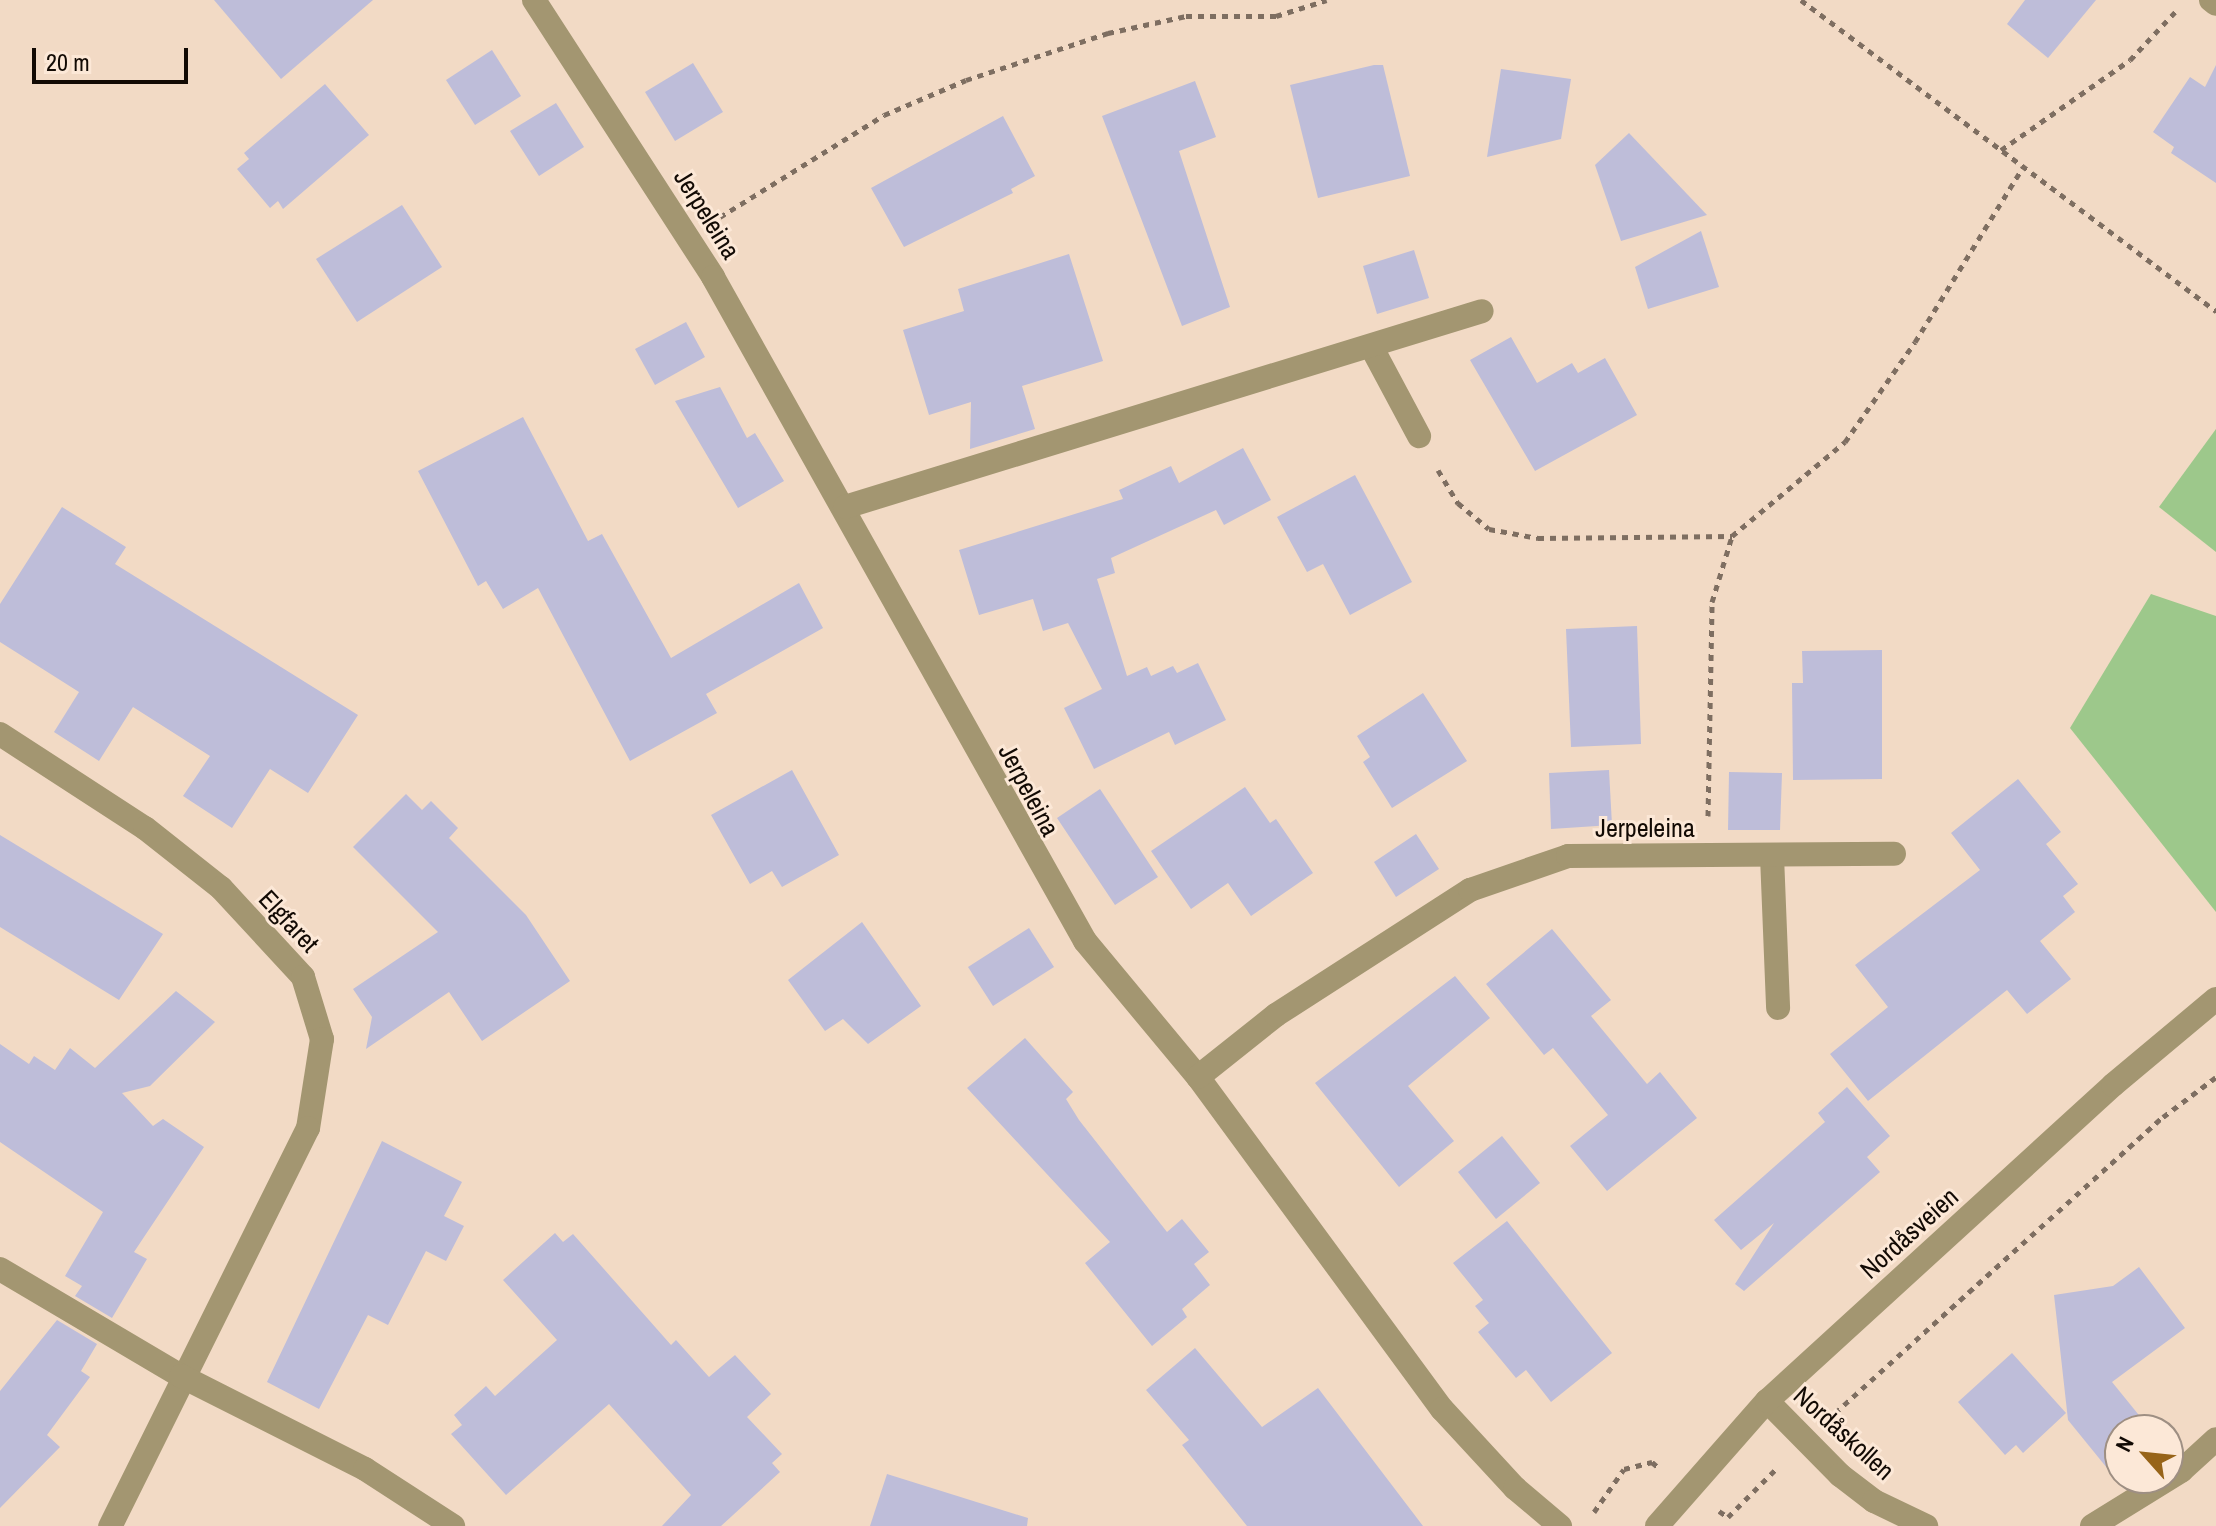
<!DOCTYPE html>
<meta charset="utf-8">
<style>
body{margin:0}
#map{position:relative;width:2216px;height:1526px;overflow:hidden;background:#f2dac5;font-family:"Archivo Narrow",sans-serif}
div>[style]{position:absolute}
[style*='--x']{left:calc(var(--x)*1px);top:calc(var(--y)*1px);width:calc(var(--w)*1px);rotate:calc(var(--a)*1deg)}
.green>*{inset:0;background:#9dc88b}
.building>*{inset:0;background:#bebdd9}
.path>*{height:5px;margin-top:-2.5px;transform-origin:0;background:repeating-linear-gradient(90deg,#7e6e61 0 6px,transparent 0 12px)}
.minor>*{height:24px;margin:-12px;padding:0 12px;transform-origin:12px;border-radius:12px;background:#a39671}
span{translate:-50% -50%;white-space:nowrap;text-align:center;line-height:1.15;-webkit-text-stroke:6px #fce8d7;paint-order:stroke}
.street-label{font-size:26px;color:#120a04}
.north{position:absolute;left:2104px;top:1414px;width:80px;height:80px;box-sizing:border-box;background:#fce8d7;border:2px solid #9e8f83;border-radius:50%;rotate:297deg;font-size:22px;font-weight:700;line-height:32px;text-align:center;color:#120a04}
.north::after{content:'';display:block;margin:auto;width:28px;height:36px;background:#976419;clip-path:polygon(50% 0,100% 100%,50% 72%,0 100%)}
.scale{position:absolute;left:32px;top:48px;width:156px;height:36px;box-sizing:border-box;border:4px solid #120a04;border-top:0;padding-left:10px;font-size:24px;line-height:28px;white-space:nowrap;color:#120a04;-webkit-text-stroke:6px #fce8d7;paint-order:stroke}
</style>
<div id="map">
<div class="green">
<i style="clip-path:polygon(2216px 429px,2216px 552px,2159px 507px)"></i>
<i style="clip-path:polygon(2151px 594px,2216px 616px,2216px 912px,2070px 728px)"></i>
</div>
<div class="building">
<i style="clip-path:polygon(214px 0,373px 0,281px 79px)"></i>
<i style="clip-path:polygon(2025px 0,2096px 0,2048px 58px,2007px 24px)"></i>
<i style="clip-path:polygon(492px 50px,521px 96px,475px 125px,446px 80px)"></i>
<i style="clip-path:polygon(693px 63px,723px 112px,675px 141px,645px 92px)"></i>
<i style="clip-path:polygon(1374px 65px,1383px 65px,1410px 176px,1318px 198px,1290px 85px)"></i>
<i style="clip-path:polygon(2216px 65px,2216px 183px,2171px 153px,2174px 147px,2153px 132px,2190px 77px,2205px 87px)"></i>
<i style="clip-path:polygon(1501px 69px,1571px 79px,1561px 139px,1487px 157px)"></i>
<i style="clip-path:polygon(1195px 81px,1216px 137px,1179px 151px,1230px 307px,1182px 326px,1102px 116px)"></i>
<i style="clip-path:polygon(325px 84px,369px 135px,283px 209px,278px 201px,270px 208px,237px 169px,249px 159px,244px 153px)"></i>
<i style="clip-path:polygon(556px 103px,584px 147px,539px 176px,510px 131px)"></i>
<i style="clip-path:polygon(1003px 116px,1035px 176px,1011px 189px,1013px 193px,904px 247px,871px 188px)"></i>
<i style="clip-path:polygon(1629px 133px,1707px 215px,1621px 241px,1595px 165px)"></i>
<i style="clip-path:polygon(402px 205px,442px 267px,357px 322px,316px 259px)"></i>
<i style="clip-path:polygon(1701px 231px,1719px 287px,1648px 309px,1635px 267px)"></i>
<i style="clip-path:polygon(1414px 250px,1429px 298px,1377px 314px,1363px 266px)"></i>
<i style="clip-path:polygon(1069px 254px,1103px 361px,1022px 386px,1035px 429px,970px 449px,971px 402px,929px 415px,903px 330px,964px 311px,958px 289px)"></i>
<i style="clip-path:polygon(686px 322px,705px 357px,655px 385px,635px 349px)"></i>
<i style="clip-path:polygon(1511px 337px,1537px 383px,1572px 363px,1578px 373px,1605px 358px,1637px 415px,1535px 471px,1470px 360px)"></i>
<i style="clip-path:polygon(720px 387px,747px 438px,755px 433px,784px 481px,738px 508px,675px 401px)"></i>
<i style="clip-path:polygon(523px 417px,588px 541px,602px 534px,671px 658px,799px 583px,823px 628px,706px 694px,717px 713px,630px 761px,538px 588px,503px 609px,486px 581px,478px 586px,418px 471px)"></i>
<i style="clip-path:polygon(1243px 448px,1271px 500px,1224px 525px,1216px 510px,1111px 558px,1115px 573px,1097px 579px,1127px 676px,1147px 667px,1151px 676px,1173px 666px,1177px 673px,1198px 663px,1226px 720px,1175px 745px,1169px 732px,1094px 769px,1064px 708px,1102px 689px,1068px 623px,1043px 631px,1033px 599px,979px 615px,959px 550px,1123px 499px,1119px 490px,1171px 466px,1179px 483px)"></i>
<i style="clip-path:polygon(1355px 475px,1412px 582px,1350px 615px,1323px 564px,1307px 572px,1277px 517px)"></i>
<i style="clip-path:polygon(62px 507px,126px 547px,115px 564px,358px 715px,308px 793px,270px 769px,232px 828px,183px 796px,210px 756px,133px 707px,99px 761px,54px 732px,79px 692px,0 642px,0 604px)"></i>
<i style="clip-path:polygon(1637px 626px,1641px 744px,1571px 747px,1566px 629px)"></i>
<i style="clip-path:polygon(1882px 650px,1882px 779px,1793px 780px,1792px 683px,1803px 683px,1802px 651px)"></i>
<i style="clip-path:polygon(1423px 693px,1467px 761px,1392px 808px,1363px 762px,1370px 757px,1357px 736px)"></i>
<i style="clip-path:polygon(792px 770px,839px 855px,782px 887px,772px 871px,750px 884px,711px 815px)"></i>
<i style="clip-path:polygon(1609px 770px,1612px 825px,1551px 829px,1549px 773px)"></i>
<i style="clip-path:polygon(1729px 772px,1782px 773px,1780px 830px,1728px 830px)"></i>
<i style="clip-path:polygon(2018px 779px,2061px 832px,2046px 844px,2078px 884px,2063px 896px,2075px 912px,2040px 941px,2071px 979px,2027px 1014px,2007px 990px,1868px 1101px,1830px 1054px,1888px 1007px,1855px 965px,1980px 870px,1951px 833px)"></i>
<i style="clip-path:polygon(1245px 787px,1270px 823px,1276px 819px,1313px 873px,1251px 916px,1228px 883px,1191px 909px,1151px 851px)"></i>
<i style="clip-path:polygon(1100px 789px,1158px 877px,1115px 905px,1057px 818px)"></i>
<i style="clip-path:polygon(406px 794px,422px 810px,431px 801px,458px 828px,449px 838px,526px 915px,570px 981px,482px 1041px,449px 992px,366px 1049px,372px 1017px,353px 989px,438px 932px,353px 847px)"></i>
<i style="clip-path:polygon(1416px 834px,1439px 869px,1396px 897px,1374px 862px)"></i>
<i style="clip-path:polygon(0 835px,163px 934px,119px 1000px,0 927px)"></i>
<i style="clip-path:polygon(862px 922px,921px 1006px,868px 1044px,843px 1019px,825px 1031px,788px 980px)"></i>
<i style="clip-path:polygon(1029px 928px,1054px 967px,993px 1006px,968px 967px)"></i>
<i style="clip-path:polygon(1552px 929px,1611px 1000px,1591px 1016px,1647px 1084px,1660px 1072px,1697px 1118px,1607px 1191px,1570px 1146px,1608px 1115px,1553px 1048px,1544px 1055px,1486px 984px)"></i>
<i style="clip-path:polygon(1455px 976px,1490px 1018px,1408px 1086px,1454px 1141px,1399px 1187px,1315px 1083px)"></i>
<i style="clip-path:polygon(176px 991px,215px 1022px,150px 1086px,122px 1093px,153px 1126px,163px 1119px,204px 1147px,134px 1252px,147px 1259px,112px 1318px,75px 1296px,82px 1286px,65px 1276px,103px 1212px,0 1142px,0 1044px,29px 1064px,34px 1056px,55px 1070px,70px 1048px,95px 1068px)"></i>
<i style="clip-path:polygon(1025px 1038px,1073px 1092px,1066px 1099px,1079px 1120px,1167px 1232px,1182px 1219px,1209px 1252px,1194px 1264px,1210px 1285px,1182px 1309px,1187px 1317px,1152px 1346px,1085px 1263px,1110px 1242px,967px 1088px)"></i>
<i style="clip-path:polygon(1847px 1087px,1890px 1136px,1867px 1157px,1880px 1172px,1744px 1291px,1735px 1284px,1774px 1223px,1741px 1250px,1714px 1220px,1825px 1122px,1818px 1113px)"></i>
<i style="clip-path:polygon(1502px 1136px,1540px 1183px,1496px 1219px,1458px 1172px)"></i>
<i style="clip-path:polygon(382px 1141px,462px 1182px,444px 1216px,464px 1226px,446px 1261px,426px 1251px,388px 1325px,368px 1315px,319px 1409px,267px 1382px)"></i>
<i style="clip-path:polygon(1507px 1221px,1612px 1353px,1551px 1402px,1526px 1370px,1516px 1378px,1478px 1332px,1489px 1323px,1475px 1306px,1483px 1300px,1453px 1263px)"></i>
<i style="clip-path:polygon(555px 1233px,563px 1242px,573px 1234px,671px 1345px,676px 1340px,709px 1377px,735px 1355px,771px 1394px,747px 1417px,782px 1454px,772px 1463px,780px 1472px,721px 1526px,662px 1526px,691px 1495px,609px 1404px,506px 1495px,451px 1434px,462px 1425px,454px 1415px,486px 1386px,495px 1396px,557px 1340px,503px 1280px)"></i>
<i style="clip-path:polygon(2139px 1267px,2185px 1328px,2112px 1382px,2151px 1430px,2120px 1430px,2120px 1484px,2068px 1420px,2054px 1295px,2113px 1286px)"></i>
<i style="clip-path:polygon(57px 1320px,97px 1344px,81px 1371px,90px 1377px,47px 1435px,60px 1447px,0 1508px,0 1391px)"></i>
<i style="clip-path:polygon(1195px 1348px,1262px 1427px,1318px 1388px,1423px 1526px,1247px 1526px,1182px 1445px,1189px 1440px,1146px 1390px)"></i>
<i style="clip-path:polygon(2012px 1353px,2066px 1413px,2023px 1453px,2016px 1445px,2005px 1455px,1958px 1402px)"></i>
<i style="clip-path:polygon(887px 1474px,1028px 1518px,1027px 1526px,870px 1526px)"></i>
</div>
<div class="path">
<i style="--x:1801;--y:0;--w:519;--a:36.85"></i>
<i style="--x:2001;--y:150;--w:157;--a:-34.9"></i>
<i style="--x:2130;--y:60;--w:66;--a:-46.8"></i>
<i style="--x:720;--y:217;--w:193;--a:-31.9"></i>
<i style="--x:884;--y:115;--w:89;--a:-23.1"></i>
<i style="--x:966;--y:80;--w:150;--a:-18.3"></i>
<i style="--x:1108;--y:33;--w:80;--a:-12.3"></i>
<i style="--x:1186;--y:16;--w:90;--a:0"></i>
<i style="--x:1276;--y:16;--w:53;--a:-17.4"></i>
<i style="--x:1438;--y:470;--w:39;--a:59"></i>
<i style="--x:1458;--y:503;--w:40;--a:40"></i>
<i style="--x:1489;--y:529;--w:50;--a:10.4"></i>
<i style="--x:1538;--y:538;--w:194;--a:-0.6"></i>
<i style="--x:1708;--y:816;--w:214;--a:-88.9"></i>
<i style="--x:1712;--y:602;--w:69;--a:-73.1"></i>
<i style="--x:1732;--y:536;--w:147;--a:-39.8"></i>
<i style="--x:1845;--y:442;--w:122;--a:-55"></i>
<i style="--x:1915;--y:342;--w:206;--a:-58.3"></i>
<i style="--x:1835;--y:1413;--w:442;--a:-42.1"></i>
<i style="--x:2163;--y:1117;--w:66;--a:-37"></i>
<i style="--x:1719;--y:1511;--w:11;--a:34"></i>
<i style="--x:1728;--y:1517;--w:71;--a:-45"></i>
<i style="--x:1594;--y:1512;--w:52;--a:-55.1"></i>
<i style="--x:1624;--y:1469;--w:29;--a:-14"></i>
<i style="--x:1652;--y:1462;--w:9;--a:41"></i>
</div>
<div class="minor">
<i style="--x:534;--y:0;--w:330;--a:57.1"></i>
<i style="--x:713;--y:277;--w:761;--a:60.74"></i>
<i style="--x:1085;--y:941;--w:177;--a:50.3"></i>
<i style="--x:1198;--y:1077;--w:412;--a:53.7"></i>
<i style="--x:1442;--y:1409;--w:108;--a:47.3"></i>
<i style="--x:1515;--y:1488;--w:59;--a:40.2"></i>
<i style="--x:2211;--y:0;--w:6;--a:39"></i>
<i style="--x:1372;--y:348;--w:100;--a:61.9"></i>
<i style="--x:845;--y:507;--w:666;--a:-17.1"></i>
<i style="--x:0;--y:734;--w:173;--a:33"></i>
<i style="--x:145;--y:828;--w:97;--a:38.3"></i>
<i style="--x:221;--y:888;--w:121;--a:47.3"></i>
<i style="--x:303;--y:977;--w:65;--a:73"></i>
<i style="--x:322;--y:1039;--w:90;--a:98.9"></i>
<i style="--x:308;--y:1128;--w:445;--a:116.4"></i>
<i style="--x:1772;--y:856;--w:152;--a:87.7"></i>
<i style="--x:1198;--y:1077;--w:100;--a:-38.5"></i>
<i style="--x:1276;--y:1015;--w:231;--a:-32.8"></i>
<i style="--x:1470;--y:890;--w:104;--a:-19.1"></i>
<i style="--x:1568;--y:856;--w:326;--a:-0.4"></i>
<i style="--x:0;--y:1269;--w:210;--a:30.6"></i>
<i style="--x:181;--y:1376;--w:206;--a:26.8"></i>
<i style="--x:365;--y:1469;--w:105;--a:32.9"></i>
<i style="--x:1767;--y:1401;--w:104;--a:45.4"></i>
<i style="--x:1840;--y:1475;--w:43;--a:37.4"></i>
<i style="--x:1874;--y:1501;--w:58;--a:25.7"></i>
<i style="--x:1657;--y:1526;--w:167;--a:-48.7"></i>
<i style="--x:1767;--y:1401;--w:469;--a:-42.4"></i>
<i style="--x:2113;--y:1085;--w:134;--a:-39.9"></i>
<i style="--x:2092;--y:1526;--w:105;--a:-31.7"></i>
<i style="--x:2181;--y:1471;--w:47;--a:-42.4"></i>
</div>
<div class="street-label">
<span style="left:707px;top:214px;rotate:58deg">Jerpeleina</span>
<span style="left:1029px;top:790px;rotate:62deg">Jerpeleina</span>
<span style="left:1645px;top:828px">Jerpeleina</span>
<span style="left:289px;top:921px;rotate:47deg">Elgfaret</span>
<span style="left:1909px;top:1233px;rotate:-42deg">Nordåsveien</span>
<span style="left:1844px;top:1433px;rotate:42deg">Nordåskollen</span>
</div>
<div class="north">N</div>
<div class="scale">20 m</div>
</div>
